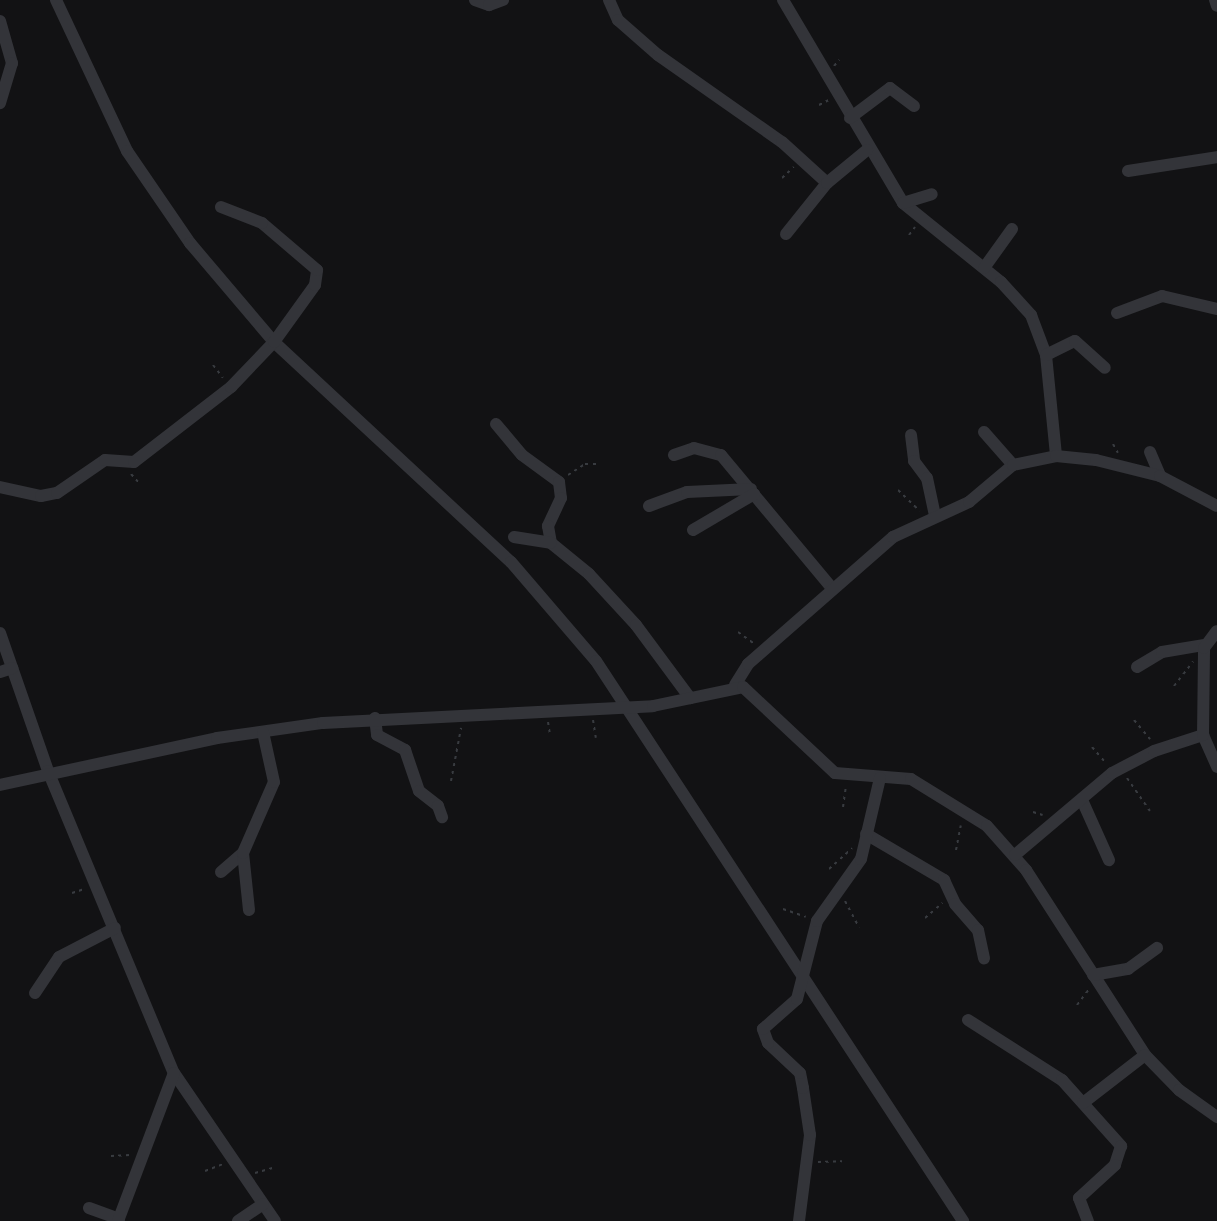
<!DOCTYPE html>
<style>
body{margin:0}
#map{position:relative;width:1217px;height:1221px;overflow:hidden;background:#121214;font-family:Figtree,sans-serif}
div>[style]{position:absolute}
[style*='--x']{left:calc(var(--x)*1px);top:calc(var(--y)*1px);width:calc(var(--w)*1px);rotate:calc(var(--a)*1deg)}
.path>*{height:2px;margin-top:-1px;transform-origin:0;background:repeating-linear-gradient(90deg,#383b40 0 3px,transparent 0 7.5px)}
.minor>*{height:12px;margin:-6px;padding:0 6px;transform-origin:6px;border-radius:6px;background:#333439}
span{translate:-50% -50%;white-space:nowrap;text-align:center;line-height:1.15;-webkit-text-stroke:4.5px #0d0d0f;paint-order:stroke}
</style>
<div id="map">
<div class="path">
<i style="--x:834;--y:66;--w:8;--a:-50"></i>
<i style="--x:819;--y:105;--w:11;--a:-27"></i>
<i style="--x:782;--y:178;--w:16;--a:-43"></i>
<i style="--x:909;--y:235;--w:10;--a:-53"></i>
<i style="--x:213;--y:365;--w:16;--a:52"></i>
<i style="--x:1113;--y:444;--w:10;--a:61"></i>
<i style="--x:131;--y:474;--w:12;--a:48"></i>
<i style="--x:568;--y:475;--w:20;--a:-33"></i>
<i style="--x:585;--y:464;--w:14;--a:0"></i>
<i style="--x:898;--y:490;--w:30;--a:44"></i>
<i style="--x:738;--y:632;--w:19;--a:36"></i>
<i style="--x:1174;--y:686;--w:31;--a:-52"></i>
<i style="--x:593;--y:720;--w:18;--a:81"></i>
<i style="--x:1134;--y:720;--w:25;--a:50"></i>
<i style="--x:548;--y:722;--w:12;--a:81"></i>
<i style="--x:1092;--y:747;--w:21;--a:49"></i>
<i style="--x:1127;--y:778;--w:40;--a:55.1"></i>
<i style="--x:451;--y:781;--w:54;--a:-79.3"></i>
<i style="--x:843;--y:807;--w:22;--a:-82"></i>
<i style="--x:1033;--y:812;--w:10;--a:17"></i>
<i style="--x:956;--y:850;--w:25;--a:-79"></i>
<i style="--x:829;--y:869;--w:31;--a:-42"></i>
<i style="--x:72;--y:893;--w:13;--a:-18"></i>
<i style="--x:845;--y:901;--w:30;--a:62"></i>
<i style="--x:783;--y:909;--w:24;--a:19"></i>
<i style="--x:925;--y:918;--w:23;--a:-41"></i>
<i style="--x:1077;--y:1005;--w:20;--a:-53"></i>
<i style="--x:111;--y:1156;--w:19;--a:-3"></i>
<i style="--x:818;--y:1162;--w:24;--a:-2"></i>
<i style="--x:205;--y:1171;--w:19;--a:-21"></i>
<i style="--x:255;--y:1173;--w:19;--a:-16"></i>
</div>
<div class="minor">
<i style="--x:56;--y:0;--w:167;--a:64.8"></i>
<i style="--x:127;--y:151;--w:112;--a:55.6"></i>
<i style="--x:190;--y:243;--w:130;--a:49.7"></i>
<i style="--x:274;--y:342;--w:323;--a:42.9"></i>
<i style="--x:511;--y:562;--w:130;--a:49.4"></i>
<i style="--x:596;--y:661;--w:670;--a:56.76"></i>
<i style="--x:475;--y:0;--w:15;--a:20"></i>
<i style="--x:489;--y:5;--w:15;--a:-20"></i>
<i style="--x:609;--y:0;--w:22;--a:66"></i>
<i style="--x:618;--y:20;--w:53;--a:41.2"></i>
<i style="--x:658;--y:55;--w:151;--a:35.1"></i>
<i style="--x:782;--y:142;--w:61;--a:42.3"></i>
<i style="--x:783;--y:0;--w:236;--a:59.4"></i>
<i style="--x:903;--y:203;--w:126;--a:38.9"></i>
<i style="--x:1001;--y:282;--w:45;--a:47.7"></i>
<i style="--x:1031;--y:315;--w:43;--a:69.4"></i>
<i style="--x:1046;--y:355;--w:101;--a:84.3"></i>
<i style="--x:1215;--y:0;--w:6;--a:72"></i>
<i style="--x:0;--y:21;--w:44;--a:74.1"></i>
<i style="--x:12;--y:63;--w:42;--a:106.7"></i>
<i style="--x:850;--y:118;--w:50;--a:-36.9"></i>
<i style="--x:890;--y:88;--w:30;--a:37"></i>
<i style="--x:1128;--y:171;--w:90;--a:-8.9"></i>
<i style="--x:903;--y:203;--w:30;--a:-17"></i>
<i style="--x:786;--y:234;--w:65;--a:-51.2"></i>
<i style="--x:827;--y:183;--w:52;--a:-39.5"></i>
<i style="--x:984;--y:268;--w:48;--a:-54.3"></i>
<i style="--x:1117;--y:313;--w:48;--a:-20.7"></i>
<i style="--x:1162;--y:296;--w:57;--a:13.3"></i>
<i style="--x:1046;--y:355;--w:32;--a:-26"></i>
<i style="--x:1075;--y:341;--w:40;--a:42"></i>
<i style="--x:496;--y:424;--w:40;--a:50"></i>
<i style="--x:522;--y:455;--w:46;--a:36.1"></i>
<i style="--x:559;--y:482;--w:16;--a:83"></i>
<i style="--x:561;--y:498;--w:31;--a:115"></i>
<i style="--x:548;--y:526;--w:17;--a:80"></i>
<i style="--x:551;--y:543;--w:49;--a:39.2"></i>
<i style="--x:589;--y:574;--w:69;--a:47.3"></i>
<i style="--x:636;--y:625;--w:91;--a:53.5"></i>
<i style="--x:984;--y:432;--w:44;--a:48.7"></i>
<i style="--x:911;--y:435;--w:26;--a:83"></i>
<i style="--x:914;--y:461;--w:21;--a:53"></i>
<i style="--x:927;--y:478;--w:38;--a:78"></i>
<i style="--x:1150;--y:452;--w:26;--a:67"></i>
<i style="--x:674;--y:455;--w:21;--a:-19"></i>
<i style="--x:694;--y:448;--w:28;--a:15"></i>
<i style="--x:721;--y:455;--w:172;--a:50.2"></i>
<i style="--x:0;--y:487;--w:42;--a:12.4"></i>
<i style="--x:41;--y:496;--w:16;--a:-11"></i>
<i style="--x:57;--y:493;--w:58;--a:-34.5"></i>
<i style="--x:105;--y:460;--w:29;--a:4"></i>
<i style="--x:134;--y:462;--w:123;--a:-37.7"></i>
<i style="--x:231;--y:387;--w:62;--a:-46.3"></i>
<i style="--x:274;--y:342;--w:70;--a:-54.3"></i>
<i style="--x:315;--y:285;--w:15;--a:-82"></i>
<i style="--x:317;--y:270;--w:72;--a:-139.5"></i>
<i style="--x:262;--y:223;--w:44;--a:-158.7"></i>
<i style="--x:649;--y:506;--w:40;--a:-20.2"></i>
<i style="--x:687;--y:492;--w:64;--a:-2.7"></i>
<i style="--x:693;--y:530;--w:71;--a:-30.5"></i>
<i style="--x:514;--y:537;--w:37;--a:9"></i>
<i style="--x:0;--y:633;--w:146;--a:70.8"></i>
<i style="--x:48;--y:771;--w:327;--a:67.4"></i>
<i style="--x:174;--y:1073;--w:179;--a:55.7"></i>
<i style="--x:1137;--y:667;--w:29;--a:-31"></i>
<i style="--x:1162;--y:652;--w:43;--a:-9.5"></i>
<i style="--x:0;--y:672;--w:13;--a:-18"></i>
<i style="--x:735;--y:685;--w:25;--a:-58"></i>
<i style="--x:748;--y:664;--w:193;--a:-41.2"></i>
<i style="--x:893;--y:537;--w:84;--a:-24.7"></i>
<i style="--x:969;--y:502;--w:57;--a:-40.1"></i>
<i style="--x:1013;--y:465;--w:44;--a:-11.8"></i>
<i style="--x:1056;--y:456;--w:40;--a:5.7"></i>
<i style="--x:1096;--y:460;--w:66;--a:14"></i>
<i style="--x:1160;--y:476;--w:64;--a:27.8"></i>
<i style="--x:375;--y:718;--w:17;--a:83"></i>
<i style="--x:377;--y:735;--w:32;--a:28"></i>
<i style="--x:405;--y:750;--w:43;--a:71.1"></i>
<i style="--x:419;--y:791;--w:24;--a:38"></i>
<i style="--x:438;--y:806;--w:12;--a:70"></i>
<i style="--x:1203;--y:735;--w:35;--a:66"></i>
<i style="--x:0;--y:785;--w:222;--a:-12.2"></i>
<i style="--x:217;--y:738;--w:107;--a:-8.1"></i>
<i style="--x:323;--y:723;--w:330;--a:-2.9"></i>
<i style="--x:653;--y:706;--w:92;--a:-11.9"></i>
<i style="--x:743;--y:687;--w:126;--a:43.1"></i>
<i style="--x:835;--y:773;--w:76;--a:4.5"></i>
<i style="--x:911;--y:779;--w:89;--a:31.7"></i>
<i style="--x:987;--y:826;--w:59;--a:48.4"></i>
<i style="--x:1026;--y:870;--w:220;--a:57.2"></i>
<i style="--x:1145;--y:1055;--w:49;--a:45.8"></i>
<i style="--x:1179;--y:1090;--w:47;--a:35.4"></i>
<i style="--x:1082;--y:800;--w:66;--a:65.8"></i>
<i style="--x:866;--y:834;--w:91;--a:30.5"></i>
<i style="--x:944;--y:880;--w:26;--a:65"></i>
<i style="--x:955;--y:904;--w:35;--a:49"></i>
<i style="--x:978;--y:930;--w:29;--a:78"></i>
<i style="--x:1015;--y:855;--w:127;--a:-40.2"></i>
<i style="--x:1112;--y:773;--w:47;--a:-27.6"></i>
<i style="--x:1154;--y:751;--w:52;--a:-18.1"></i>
<i style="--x:1203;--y:735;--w:87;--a:-89.3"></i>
<i style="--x:1204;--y:648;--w:21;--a:-53"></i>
<i style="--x:221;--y:872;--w:29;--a:-41"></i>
<i style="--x:249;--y:910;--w:57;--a:-96"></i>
<i style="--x:243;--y:853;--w:77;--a:-66.4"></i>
<i style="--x:274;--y:782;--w:51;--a:-102.4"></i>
<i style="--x:1093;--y:975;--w:36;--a:-10"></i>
<i style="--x:1128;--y:969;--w:36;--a:-36"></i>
<i style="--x:35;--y:993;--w:43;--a:-56.3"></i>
<i style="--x:59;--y:957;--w:63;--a:-27.4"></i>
<i style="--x:968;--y:1020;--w:112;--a:32.6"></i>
<i style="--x:1062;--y:1080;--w:89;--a:48.2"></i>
<i style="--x:1121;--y:1146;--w:20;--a:108"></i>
<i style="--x:1115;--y:1165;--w:49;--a:137.5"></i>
<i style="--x:1079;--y:1198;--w:25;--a:69"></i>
<i style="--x:1083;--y:1103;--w:78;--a:-37.7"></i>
<i style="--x:89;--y:1208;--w:32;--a:20"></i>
<i style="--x:118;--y:1221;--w:158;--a:-69.3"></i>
<i style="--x:238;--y:1221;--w:30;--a:-34"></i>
<i style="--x:799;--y:1221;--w:87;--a:-82.7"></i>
<i style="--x:810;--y:1135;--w:48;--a:-98.5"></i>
<i style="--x:803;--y:1088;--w:15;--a:-101"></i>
<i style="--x:800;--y:1073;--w:44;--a:-136.8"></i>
<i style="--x:768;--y:1043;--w:15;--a:-110"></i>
<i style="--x:763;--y:1029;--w:45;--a:-41.4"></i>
<i style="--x:797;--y:999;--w:81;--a:-75.6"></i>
<i style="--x:817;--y:921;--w:76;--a:-54.6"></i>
<i style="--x:861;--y:859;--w:83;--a:-76.8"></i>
</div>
</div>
